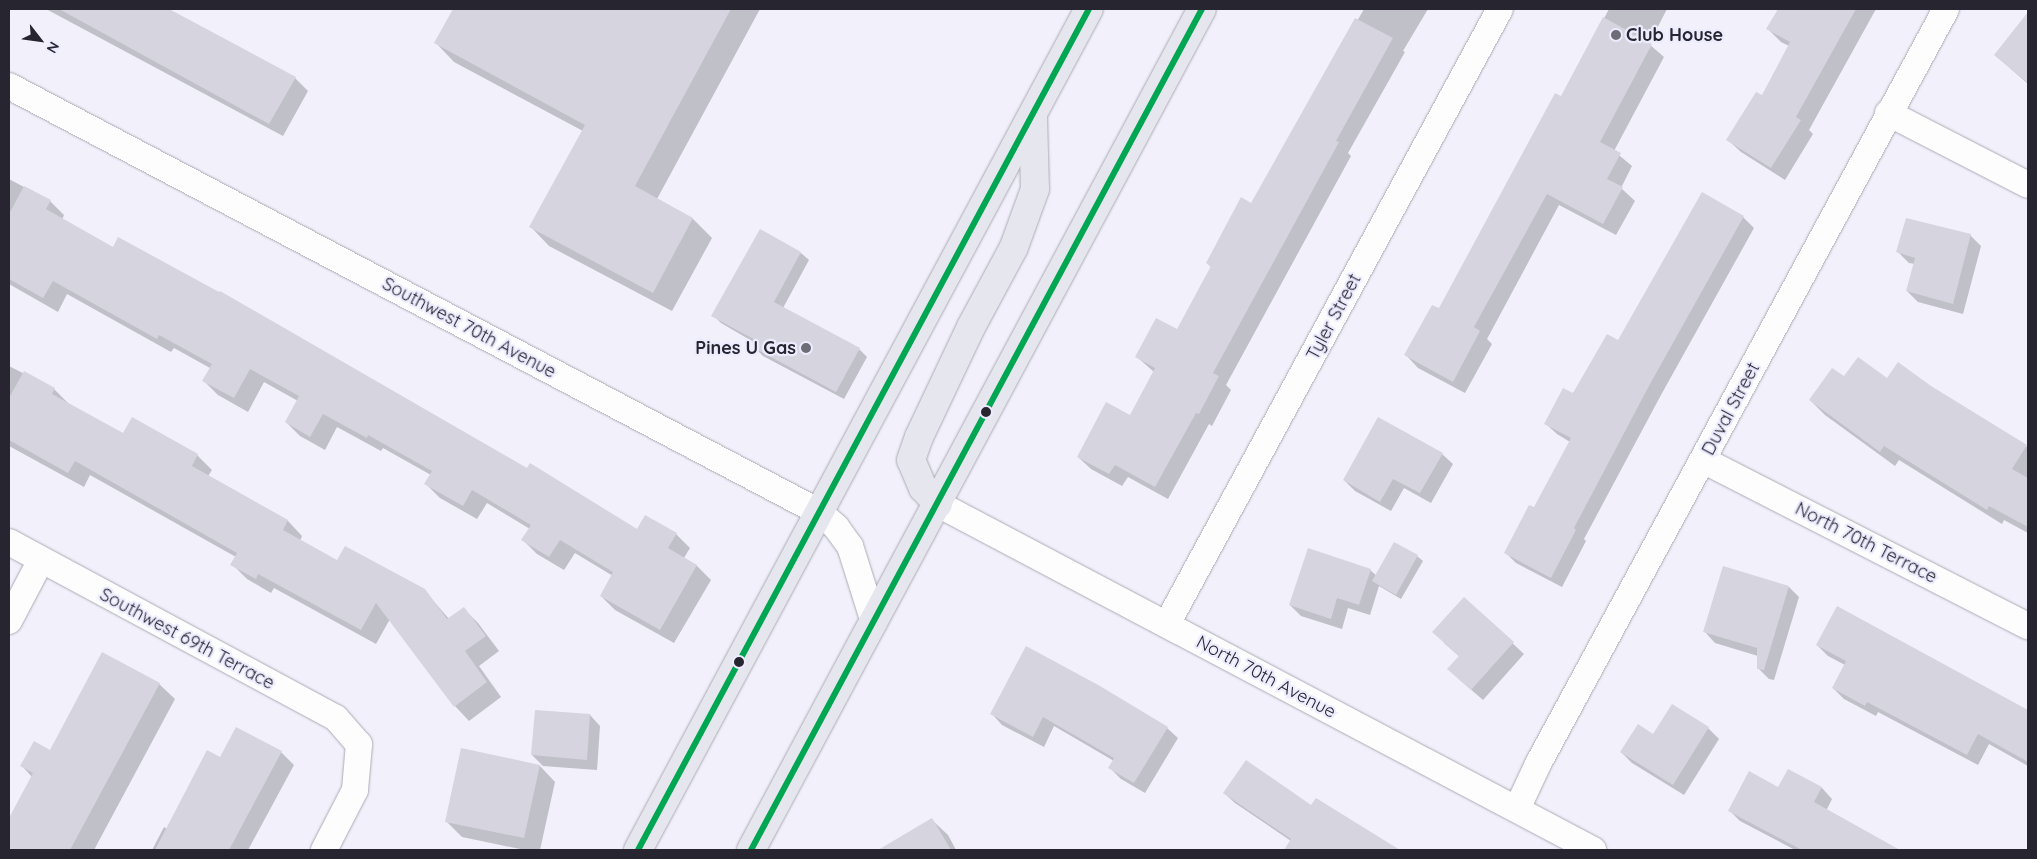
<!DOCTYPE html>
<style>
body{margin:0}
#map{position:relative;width:2037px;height:859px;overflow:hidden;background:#f1f0fb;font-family:Quicksand,sans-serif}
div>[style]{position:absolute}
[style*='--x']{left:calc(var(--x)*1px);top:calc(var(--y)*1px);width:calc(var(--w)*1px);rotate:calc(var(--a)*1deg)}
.shadow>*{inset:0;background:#0003}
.building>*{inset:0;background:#d5d4df}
.roads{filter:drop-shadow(0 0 1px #acabb5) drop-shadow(0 0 1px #acabb5)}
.minor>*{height:26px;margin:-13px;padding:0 13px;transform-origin:13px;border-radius:13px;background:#fdfdfe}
.trunk>*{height:28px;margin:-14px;padding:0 14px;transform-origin:14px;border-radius:14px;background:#e6e6ee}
.bus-1>*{height:6px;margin:-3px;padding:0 3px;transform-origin:3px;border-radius:3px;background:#00a651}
.dots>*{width:14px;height:14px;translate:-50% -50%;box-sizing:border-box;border:2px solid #edecff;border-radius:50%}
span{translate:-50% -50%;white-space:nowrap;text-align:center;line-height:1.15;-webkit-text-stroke:4.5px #edecff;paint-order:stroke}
.poi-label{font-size:18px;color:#262530;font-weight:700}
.left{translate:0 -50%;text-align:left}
.right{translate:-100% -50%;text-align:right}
.street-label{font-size:18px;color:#262530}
.frame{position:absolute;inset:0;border:10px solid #262530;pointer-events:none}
.north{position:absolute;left:15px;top:15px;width:50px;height:50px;-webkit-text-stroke:4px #edecff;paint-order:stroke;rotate:120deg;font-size:14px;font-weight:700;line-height:20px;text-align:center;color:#262530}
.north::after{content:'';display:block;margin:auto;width:18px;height:22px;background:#262530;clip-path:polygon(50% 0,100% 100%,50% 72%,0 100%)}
</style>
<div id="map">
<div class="shadow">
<i style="clip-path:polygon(46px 9px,167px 9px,295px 78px,308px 91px,283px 136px)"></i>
<i style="clip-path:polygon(454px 9px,760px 9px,657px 199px,693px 219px,712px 238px,672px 311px,549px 246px,531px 227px,583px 131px,454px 62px,436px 43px)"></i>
<i style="clip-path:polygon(1364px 9px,1428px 9px,1403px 51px,1405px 52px,1348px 153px,1351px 156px,1226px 385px,1231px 390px,1212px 426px,1209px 424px,1168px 499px,1128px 477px,1122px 486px,1091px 469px,1078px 457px,1130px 416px,1154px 372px,1137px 357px,1177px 331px,1212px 268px,1207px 263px,1252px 205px)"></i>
<i style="clip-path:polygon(1609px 9px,1667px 9px,1649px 44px,1664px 57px,1614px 151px,1632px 166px,1621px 188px,1635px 201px,1616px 235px,1559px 205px,1487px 339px,1492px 344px,1465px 393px,1418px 368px,1406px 355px,1439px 310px,1562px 98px)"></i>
<i style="clip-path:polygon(1779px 9px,1876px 9px,1809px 130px,1813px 134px,1785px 180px,1741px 152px,1728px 140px,1762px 97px,1789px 46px,1781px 42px,1768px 29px)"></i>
<i style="clip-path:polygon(2028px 14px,2028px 84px,1995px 55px)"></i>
<i style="clip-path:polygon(9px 179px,50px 201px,64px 215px,62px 220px,638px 531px,676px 534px,690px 548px,684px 558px,697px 566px,711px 580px,674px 643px,615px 610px,601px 596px,613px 576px,575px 553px,564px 570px,537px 554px,523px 540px,530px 529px,487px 503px,477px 519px,440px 498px,426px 484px,431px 475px,383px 448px,381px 451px,337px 427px,325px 450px,300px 436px,286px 422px,298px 401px,264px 382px,248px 412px,218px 395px,204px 381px,210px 368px,174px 348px,171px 352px,67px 294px,58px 312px,9px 284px)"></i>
<i style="clip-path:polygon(1743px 217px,1754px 228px,1661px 395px,1584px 539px,1586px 541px,1562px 587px,1516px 563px,1506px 553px,1535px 509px,1570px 442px,1557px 434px,1546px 424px,1618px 341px)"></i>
<i style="clip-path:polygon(1970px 235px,1981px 246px,1963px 314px,1918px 302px,1907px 291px,1915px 264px,1909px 263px,1898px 252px)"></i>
<i style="clip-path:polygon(801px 253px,809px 260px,783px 308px,859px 349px,867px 357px,844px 399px,763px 356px,755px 348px,757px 344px,721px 323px,713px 315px)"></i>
<i style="clip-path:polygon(9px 366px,54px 389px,69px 404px,124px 435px,197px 455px,212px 470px,208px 476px,288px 521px,302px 536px,300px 541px,337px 562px,424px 590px,449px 619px,464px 609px,478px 623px,499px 651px,479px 666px,501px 697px,469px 721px,455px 706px,390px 619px,376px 644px,274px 588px,271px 593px,247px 579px,232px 564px,236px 557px,90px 475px,84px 487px,9px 446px)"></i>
<i style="clip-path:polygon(1844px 378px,1887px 379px,1930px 387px,2026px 446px,2028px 449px,2028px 533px,2004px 520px,2002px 524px,1899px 460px,1895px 466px,1825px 415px,1810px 400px)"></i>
<i style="clip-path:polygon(1442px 454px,1453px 464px,1431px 503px,1404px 488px,1391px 511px,1355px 491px,1344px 480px)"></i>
<i style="clip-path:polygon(1417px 556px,1423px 561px,1401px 599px,1379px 586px,1370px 615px,1348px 608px,1342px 629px,1301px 616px,1290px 605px,1370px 570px,1377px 576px)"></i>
<i style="clip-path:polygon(1789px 587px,1799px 597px,1774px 680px,1769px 679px,1758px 668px,1758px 656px,1715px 643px,1705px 632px)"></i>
<i style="clip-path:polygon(1464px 598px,1524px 654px,1483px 700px,1460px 680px,1460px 657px,1444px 643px)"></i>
<i style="clip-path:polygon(1837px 608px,2028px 711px,2028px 766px,1989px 744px,1978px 765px,1878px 712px,1876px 716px,1844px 699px,1833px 688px,1845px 665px,1828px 656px,1817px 645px)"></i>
<i style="clip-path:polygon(1027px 648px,1167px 728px,1178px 738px,1145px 793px,1121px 779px,1110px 768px,1114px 761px,1054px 726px,1044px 747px,1002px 725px,992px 714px)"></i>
<i style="clip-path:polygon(159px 684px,175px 699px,94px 850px,9px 850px,9px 821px,32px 777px,22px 766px,51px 751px)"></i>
<i style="clip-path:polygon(590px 715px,600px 726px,597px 770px,543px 766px,532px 755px)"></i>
<i style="clip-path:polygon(1708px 728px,1719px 739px,1684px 795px,1632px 763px,1621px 752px,1654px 736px)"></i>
<i style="clip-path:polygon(236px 729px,281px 752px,294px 765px,248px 850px,152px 850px,164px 827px,167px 829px,221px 758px)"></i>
<i style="clip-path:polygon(540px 766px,555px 782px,540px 850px,525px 850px,462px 837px,446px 821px)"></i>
<i style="clip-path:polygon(1789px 770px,1822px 788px,1832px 799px,1826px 811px,1897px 850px,1795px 850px,1740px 821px,1730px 811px,1779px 789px)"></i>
<i style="clip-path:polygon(1224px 793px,1312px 807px,1317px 799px,1397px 850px,1285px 850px,1291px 841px,1235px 803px)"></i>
<i style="clip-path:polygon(932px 820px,948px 835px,956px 850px,880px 850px)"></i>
</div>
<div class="building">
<i style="clip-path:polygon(59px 9px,169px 9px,296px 77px,269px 124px)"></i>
<i style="clip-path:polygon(453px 9px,731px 9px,635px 186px,693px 218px,653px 293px,529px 227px,585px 125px,434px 43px)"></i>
<i style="clip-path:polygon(1778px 9px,1856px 9px,1796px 117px,1801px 120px,1771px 168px,1726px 140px,1756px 92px,1762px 95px,1790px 42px,1766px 29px)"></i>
<i style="clip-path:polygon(2028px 12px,2028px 83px,1994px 55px)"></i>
<i style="clip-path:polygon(1603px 17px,1652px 44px,1600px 142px,1621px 153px,1607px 179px,1623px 187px,1603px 224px,1547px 194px,1474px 327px,1480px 331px,1453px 382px,1404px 355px,1432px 305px,1439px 308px,1555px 93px,1561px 96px)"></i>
<i style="clip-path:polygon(1355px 18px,1393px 38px,1336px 141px,1339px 142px,1213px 373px,1219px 376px,1199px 414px,1196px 413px,1155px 487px,1115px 465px,1109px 474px,1077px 457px,1106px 402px,1130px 415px,1155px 368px,1135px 357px,1156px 318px,1177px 329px,1211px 266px,1206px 263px,1241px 197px,1251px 203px)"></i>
<i style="clip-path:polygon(24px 186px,51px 200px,46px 209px,113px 247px,118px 237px,219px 292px,220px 291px,527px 468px,530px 463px,637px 529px,645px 515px,677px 533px,668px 548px,697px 565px,660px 630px,600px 596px,613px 572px,560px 540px,549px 557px,521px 540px,531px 525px,472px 490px,463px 506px,424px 484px,432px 471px,368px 435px,367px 438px,323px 414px,310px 437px,285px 422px,299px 396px,250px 369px,234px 398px,202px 381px,212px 364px,159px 335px,157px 339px,53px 281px,43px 298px,9px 279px,9px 214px)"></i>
<i style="clip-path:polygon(1702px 192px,1744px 216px,1650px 384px,1574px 528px,1576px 530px,1551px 578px,1504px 553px,1529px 505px,1534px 507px,1571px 438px,1544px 424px,1563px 388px,1573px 393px,1607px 334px,1618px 340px)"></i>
<i style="clip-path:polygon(1906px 218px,1971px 234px,1953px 304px,1906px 291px,1915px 258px,1896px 252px)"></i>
<i style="clip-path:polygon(760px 229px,801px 252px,774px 302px,860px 348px,836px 392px,754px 348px,757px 341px,711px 316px)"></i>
<i style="clip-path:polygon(1858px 357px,1887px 378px,1898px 362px,1931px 386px,2027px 445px,2012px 469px,2028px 478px,2028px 527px,1989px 506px,1987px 510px,1884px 446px,1880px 452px,1809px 400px,1832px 368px,1844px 376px)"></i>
<i style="clip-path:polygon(24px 371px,55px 388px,52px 394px,123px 433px,132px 417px,198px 454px,192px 466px,288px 520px,283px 530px,337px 560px,345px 546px,425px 589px,447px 619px,464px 607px,486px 636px,465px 651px,487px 682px,454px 707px,376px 603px,361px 630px,258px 574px,256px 579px,230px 565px,237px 553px,75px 461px,68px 473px,9px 440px,9px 398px)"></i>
<i style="clip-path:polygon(1378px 417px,1443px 453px,1420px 493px,1393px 479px,1380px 502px,1343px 480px)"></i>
<i style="clip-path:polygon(1394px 542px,1418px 555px,1396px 595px,1372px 581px)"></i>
<i style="clip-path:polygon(1308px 548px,1371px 569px,1359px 605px,1337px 598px,1331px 619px,1289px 605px)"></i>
<i style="clip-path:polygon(1723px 566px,1789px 586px,1764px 670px,1757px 669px,1757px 648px,1703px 632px)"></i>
<i style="clip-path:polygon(1464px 597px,1514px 642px,1471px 690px,1447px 669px,1459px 656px,1432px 632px)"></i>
<i style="clip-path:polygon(1837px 606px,2028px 710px,2028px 762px,1978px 734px,1967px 755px,1867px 702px,1865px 706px,1832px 688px,1846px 661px,1816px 645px)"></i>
<i style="clip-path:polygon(1026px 646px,1100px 686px,1168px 727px,1134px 783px,1108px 768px,1114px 758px,1043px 717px,1033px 737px,990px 714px)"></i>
<i style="clip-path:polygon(102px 652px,160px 683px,70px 850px,9px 850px,9px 818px,33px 773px,20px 766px,34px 741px,50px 750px)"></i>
<i style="clip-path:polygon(1672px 704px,1709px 727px,1673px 785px,1620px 752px,1638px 724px,1653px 734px)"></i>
<i style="clip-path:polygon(535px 710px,590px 714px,587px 760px,531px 755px)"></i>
<i style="clip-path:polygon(236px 727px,282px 751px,229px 850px,155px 850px,207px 750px,220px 757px)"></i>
<i style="clip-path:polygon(461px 748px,540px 765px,524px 838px,445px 822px)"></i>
<i style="clip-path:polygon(1246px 760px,1311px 805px,1316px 798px,1400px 850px,1284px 850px,1291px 839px,1223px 793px)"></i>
<i style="clip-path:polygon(1788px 769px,1822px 787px,1814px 802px,1900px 850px,1802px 850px,1728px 811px,1749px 771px,1778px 787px)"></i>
<i style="clip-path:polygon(932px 818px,951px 850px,878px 850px)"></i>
</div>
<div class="roads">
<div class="minor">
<i style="--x:9;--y:86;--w:915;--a:27.74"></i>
<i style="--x:819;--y:512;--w:23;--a:41"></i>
<i style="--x:836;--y:527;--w:24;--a:54"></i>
<i style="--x:850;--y:546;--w:80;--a:72.5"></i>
<i style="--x:1888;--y:113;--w:157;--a:27.2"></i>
<i style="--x:1703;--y:460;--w:365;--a:27.1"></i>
<i style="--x:938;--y:504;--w:741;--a:27.84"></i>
<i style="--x:9;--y:542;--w:371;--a:28.3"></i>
<i style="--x:336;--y:718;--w:35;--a:49"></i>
<i style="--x:359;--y:744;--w:46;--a:95"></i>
<i style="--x:355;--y:790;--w:68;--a:117.3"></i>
<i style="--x:9;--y:621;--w:69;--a:-62.3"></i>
<i style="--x:1167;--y:624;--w:699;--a:-61.57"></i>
<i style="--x:1517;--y:809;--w:50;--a:-65"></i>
<i style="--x:1538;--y:764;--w:858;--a:-61.61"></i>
</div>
<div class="trunk">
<i style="--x:938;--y:504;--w:22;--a:-133"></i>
<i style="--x:923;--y:488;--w:30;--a:-113"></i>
<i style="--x:911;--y:460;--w:24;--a:-71"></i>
<i style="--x:919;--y:437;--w:122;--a:-64.7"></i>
<i style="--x:971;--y:327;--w:91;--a:-61.7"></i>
<i style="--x:1014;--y:247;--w:62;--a:-70.1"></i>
<i style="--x:1035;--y:189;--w:73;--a:-91.6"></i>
<i style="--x:638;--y:850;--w:954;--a:-61.8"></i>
<i style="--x:751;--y:850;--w:954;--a:-61.8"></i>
</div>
</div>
<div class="bus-1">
<i style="--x:638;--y:850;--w:954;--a:-61.8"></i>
<i style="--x:751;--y:850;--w:954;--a:-61.8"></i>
</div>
<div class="dots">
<i style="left:1616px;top:35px;background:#6d6c77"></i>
<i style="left:806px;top:348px;background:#6d6c77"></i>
<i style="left:986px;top:412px;background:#262530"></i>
<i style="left:739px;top:662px;background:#262530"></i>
</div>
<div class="poi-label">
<span class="left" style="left:1626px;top:35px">Club House</span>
<span class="right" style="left:796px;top:348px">Pines U Gas</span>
</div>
<div class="street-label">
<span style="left:1334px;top:317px;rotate:-62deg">Tyler Street</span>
<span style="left:469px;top:328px;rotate:28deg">Southwest 70th Avenue</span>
<span style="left:1731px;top:409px;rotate:-62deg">Duval Street</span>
<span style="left:1866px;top:543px;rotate:27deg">North 70th Terrace</span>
<span style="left:187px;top:639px;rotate:28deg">Southwest 69th Terrace</span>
<span style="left:1266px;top:677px;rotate:28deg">North 70th Avenue</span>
</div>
<div class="frame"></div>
<div class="north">N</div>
</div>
